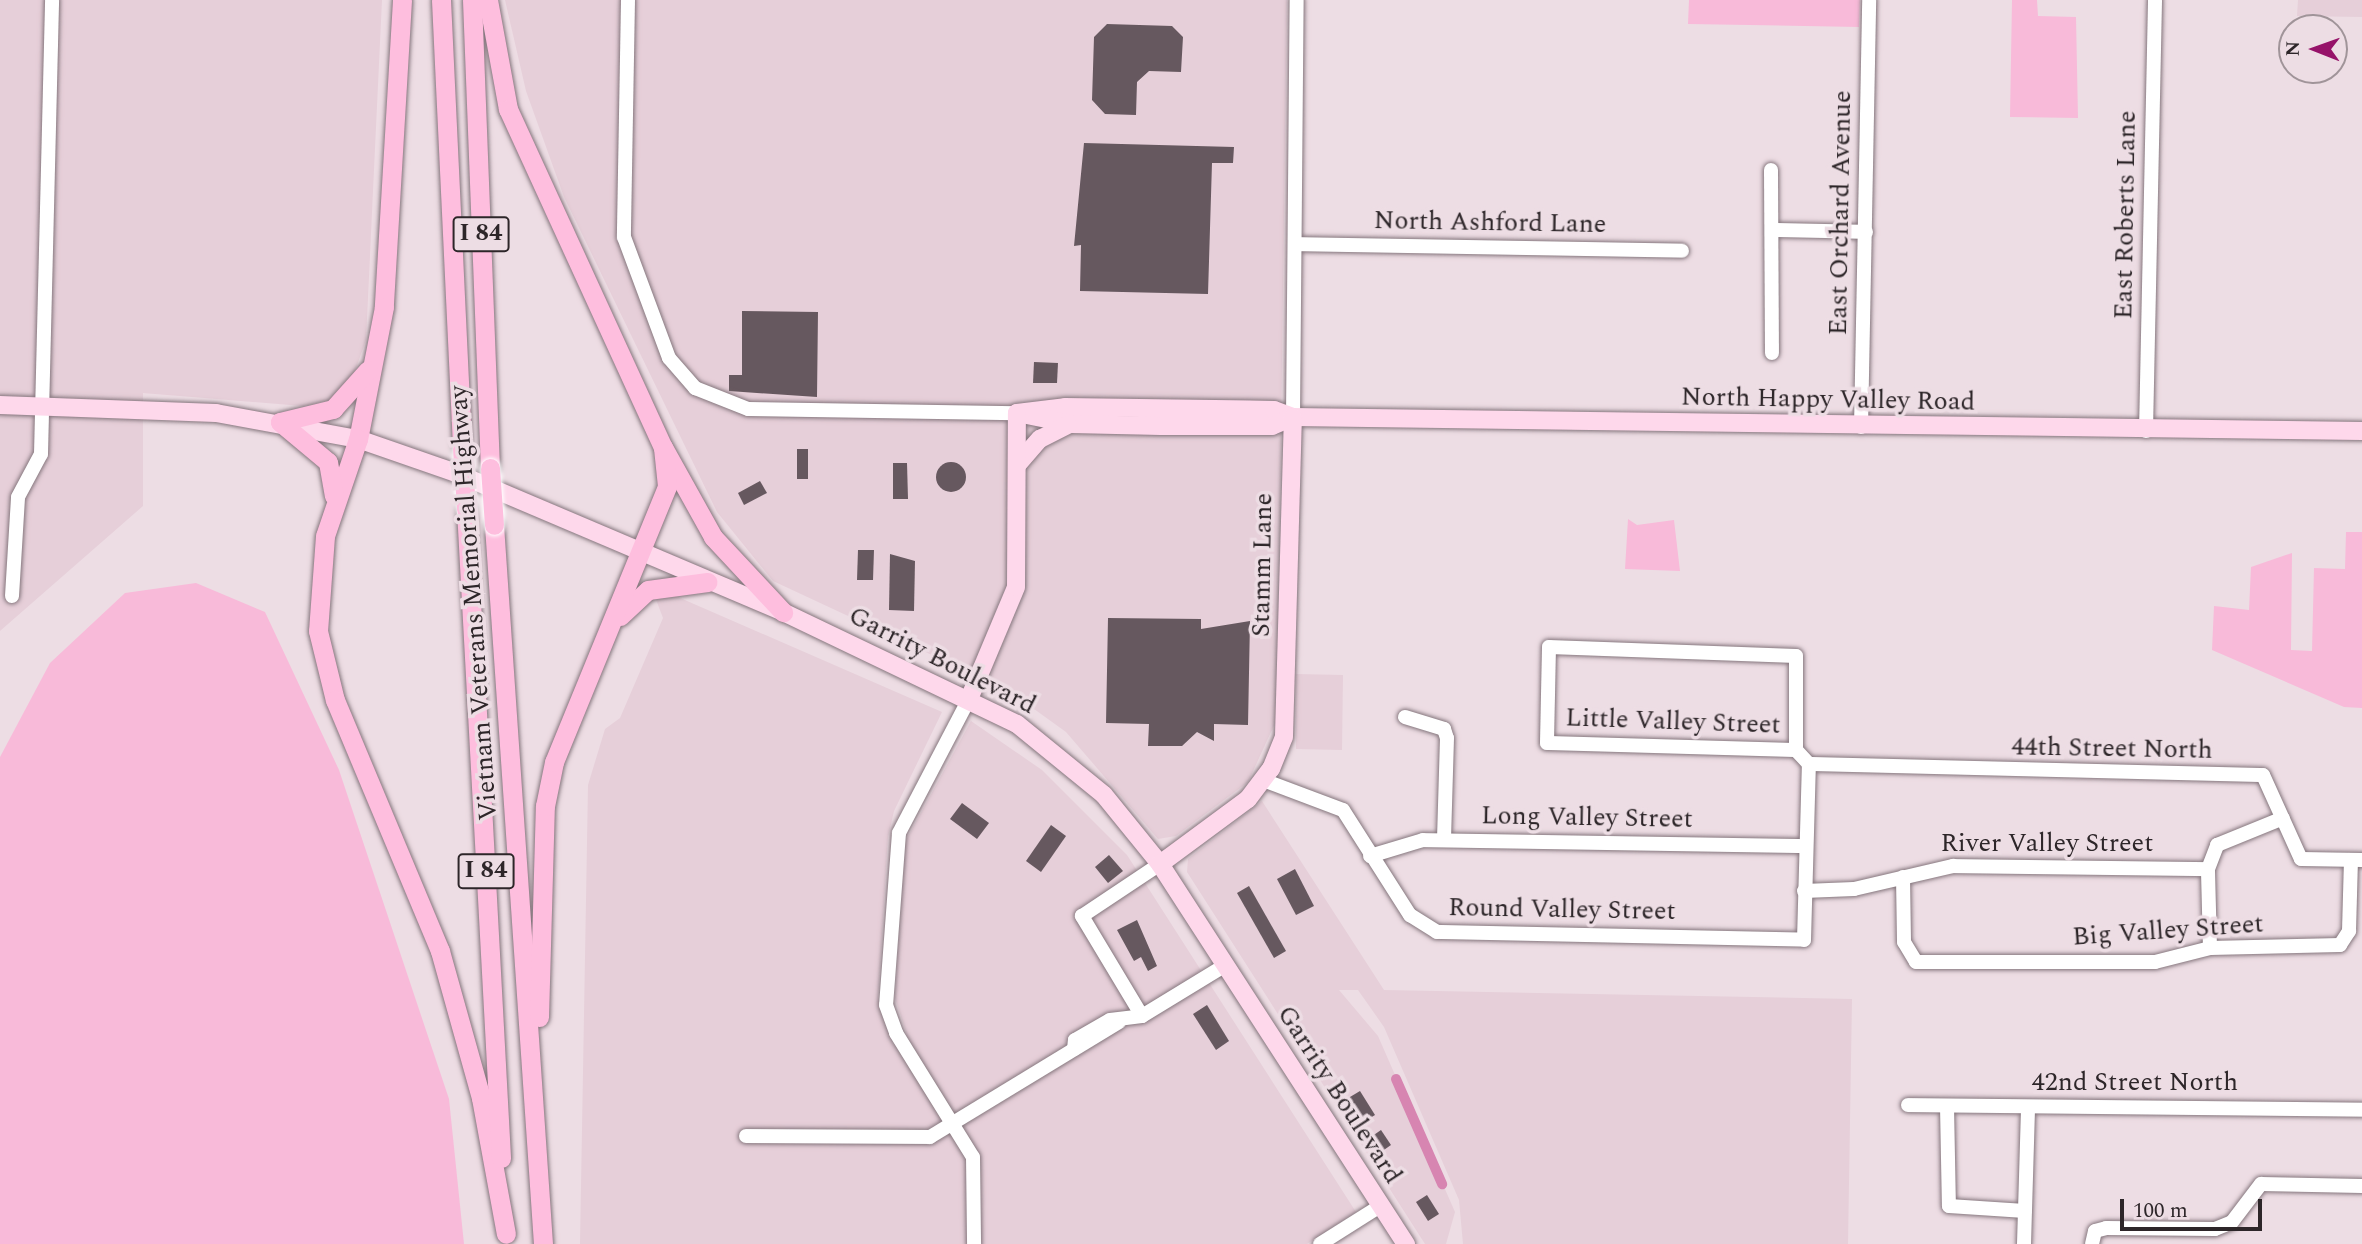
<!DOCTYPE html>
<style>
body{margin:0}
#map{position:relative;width:2362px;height:1244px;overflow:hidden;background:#eddde4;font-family:Spectral,serif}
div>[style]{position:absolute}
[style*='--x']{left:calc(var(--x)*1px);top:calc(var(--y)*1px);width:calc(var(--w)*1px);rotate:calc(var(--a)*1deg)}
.built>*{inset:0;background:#e6cfd9}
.green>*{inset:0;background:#f8bad9}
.canal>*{height:10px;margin:-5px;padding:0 5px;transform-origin:5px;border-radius:5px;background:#d785b1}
.building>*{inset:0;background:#66585f}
.round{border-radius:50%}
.roads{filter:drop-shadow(0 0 2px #85767d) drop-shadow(0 0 2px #85767d)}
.minor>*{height:14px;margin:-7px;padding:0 7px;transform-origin:7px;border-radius:7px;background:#fff}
.major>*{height:18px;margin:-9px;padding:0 9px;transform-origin:9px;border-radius:9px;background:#fed8eb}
.highway>*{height:19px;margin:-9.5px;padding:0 9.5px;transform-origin:9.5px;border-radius:9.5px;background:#febede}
.bridges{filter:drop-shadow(0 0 2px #fff) drop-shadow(0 0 2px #fff)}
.highway-bridge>*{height:19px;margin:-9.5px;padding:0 9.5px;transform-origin:9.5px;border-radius:9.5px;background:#febede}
span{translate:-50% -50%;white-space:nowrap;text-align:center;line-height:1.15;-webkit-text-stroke:7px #eddde4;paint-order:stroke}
.shield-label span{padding:2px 5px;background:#eddde4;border:2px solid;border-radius:5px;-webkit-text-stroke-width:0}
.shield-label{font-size:24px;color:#2d2629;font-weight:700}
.street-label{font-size:26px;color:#2d2629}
.north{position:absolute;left:2278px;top:14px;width:70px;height:70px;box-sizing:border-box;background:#eddde4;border:2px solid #a09499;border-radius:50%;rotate:271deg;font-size:19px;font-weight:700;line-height:28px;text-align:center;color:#2d2629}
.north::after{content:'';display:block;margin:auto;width:24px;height:32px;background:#961269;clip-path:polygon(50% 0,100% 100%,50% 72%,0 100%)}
.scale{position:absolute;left:2120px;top:1199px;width:142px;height:32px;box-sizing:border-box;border:4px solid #2d2629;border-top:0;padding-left:9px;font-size:21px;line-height:24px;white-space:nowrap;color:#2d2629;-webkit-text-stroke:5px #eddde4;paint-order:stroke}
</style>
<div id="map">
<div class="built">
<i style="clip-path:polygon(0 0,382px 0,366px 340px,351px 382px,330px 400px,303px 406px,143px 393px,143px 506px,0 631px)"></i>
<i style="clip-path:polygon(505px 0,1287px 0,1277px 719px,1248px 782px,1176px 836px,1158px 839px,1066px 732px,1009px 691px,773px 581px,717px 512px,564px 197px,526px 91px)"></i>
<i style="clip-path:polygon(2298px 0,2362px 0,2362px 17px,2297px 16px)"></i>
<i style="clip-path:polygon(671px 594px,942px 712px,894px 811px,888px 837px,878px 997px,893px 1045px,907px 1035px,895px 998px,905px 842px,971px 721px,1042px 770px,1127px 855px,1356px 1212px,1307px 1244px,580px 1244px,588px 785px,605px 729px,620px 718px,663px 618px,655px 597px)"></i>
<i style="clip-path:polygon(1296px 674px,1343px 675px,1342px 750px,1296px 749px)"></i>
<i style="clip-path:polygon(1262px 801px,1384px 990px,1852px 999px,1848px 1244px,1463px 1244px,1459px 1200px,1384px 1027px,1358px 990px,1339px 990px,1378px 1036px,1455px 1212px,1446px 1244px,1425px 1244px,1187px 872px,1188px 859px)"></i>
</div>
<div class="green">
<i style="clip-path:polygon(1689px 0,1860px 0,1859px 27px,1688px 24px)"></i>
<i style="clip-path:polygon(2012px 0,2037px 0,2038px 16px,2076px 17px,2078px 118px,2010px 117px)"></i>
<i style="clip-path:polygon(1628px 519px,1637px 525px,1674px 520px,1680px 571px,1625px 569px)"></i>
<i style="clip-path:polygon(2346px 532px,2362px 532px,2362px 708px,2344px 707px,2212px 650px,2214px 606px,2249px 610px,2251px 567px,2292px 553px,2291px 650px,2312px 651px,2314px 568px,2345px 569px)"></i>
<i style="clip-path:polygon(196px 583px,265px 612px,339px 770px,449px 1099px,464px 1244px,0 1244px,0 757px,50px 663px,125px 593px)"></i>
</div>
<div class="canal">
<i style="--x:1396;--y:1079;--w:115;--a:66.3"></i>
</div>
<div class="building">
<i style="clip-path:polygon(1107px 24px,1172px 26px,1183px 37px,1181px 72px,1149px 71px,1137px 82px,1136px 115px,1105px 114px,1092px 100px,1094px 37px)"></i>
<i style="clip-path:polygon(1084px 143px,1234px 147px,1233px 163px,1212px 163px,1208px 294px,1080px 291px,1081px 245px,1074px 246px)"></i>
<i style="clip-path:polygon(742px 311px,818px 312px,817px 397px,729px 391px,729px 375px,742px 375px)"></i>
<i style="clip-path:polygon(1034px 362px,1058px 363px,1057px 383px,1033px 383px)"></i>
<i style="clip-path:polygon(797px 449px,808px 449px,808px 479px,797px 479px)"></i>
<i class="round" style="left:936px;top:462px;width:30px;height:30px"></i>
<i style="clip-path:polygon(893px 463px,907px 463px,908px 499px,893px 499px)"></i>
<i style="clip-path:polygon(760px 481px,767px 493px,744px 505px,738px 493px)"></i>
<i style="clip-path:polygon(858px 550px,874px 550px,873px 580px,857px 580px)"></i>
<i style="clip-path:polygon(890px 554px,915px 561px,914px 611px,889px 610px)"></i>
<i style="clip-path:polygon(1108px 618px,1201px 619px,1201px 629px,1250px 621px,1248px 725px,1214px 724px,1214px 741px,1197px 732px,1182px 746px,1148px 746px,1149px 724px,1106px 723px)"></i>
<i style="clip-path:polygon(962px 803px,989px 823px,977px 839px,950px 819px)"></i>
<i style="clip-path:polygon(1051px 825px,1066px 836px,1041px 872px,1026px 861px)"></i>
<i style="clip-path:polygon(1109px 855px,1123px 871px,1108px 883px,1095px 867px)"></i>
<i style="clip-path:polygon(1295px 869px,1314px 906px,1296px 915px,1277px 879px)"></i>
<i style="clip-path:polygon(1249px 886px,1286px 951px,1274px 958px,1237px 893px)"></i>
<i style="clip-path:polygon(1137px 920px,1157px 966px,1148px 971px,1141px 957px,1134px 961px,1117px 930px)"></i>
<i style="clip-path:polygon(1207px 1005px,1229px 1041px,1216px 1050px,1193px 1014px)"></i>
<i style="clip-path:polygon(1360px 1091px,1375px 1115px,1360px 1124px,1345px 1100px)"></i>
<i style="clip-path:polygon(1381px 1130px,1391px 1145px,1378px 1154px,1368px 1139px)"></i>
<i style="clip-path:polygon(1427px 1195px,1439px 1214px,1428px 1221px,1416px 1202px)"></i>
</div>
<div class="roads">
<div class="minor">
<i style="--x:628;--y:0;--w:237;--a:91"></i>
<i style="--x:624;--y:237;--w:129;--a:69.6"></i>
<i style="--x:669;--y:358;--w:40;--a:49"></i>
<i style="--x:695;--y:388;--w:57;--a:21.6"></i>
<i style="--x:748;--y:409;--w:269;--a:0.9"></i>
<i style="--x:1771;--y:170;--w:183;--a:89.7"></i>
<i style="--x:1772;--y:230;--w:94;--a:1.2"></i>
<i style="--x:1296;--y:244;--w:386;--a:1"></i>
<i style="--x:1293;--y:417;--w:417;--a:-89.5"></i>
<i style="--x:1861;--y:427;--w:427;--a:-88.9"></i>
<i style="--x:2146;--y:431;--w:431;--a:-88.8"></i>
<i style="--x:12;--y:596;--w:99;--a:-86.5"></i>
<i style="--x:18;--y:497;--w:49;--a:-61.9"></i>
<i style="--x:41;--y:454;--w:454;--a:-88.6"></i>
<i style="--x:969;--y:699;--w:151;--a:117.6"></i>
<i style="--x:899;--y:833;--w:172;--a:94.3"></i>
<i style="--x:886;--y:1005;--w:30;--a:70"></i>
<i style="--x:896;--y:1033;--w:146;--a:58.2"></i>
<i style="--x:973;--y:1157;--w:87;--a:89.3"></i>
<i style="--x:1405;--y:717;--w:41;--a:17.1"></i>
<i style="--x:1444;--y:729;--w:9;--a:72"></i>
<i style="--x:1447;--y:738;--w:102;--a:91.7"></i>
<i style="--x:1809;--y:764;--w:454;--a:1.4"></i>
<i style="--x:2263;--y:775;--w:92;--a:65.7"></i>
<i style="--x:2301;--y:859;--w:61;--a:0.9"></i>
<i style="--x:1263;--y:780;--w:85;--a:20.6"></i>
<i style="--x:1343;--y:810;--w:125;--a:57.5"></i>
<i style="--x:1410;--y:915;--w:32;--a:32"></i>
<i style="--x:1437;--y:932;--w:367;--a:1.2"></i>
<i style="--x:1804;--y:940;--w:176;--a:-88.4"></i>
<i style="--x:1809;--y:764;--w:19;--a:-133"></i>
<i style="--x:1796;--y:750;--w:94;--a:-90"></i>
<i style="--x:1796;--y:656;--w:247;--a:-177.9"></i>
<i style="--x:1549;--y:647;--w:96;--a:91.2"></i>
<i style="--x:1547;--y:743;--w:249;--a:1.6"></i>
<i style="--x:1370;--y:856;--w:55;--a:-16.8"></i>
<i style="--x:1423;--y:840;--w:383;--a:0.9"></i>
<i style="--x:1903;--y:877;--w:65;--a:89.1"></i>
<i style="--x:1904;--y:942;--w:23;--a:59"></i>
<i style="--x:1916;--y:962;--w:239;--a:0"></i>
<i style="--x:2155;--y:962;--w:57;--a:-14.3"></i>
<i style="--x:2210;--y:948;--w:130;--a:-1.3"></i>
<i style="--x:2340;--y:945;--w:17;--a:-57"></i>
<i style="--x:2349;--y:931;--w:71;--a:-88.4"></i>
<i style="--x:1804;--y:891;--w:50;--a:-2.3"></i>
<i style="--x:1854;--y:889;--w:102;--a:-13.1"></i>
<i style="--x:1953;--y:866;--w:255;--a:0.7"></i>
<i style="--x:2210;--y:948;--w:79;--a:-91.5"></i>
<i style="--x:2208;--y:869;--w:26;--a:-69"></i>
<i style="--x:2217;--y:845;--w:71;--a:-22.2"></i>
<i style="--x:1142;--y:1016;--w:117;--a:-121"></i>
<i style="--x:1082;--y:916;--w:94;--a:-33.7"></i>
<i style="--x:1074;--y:1049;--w:9;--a:-84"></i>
<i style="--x:1075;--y:1040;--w:40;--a:-29.7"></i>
<i style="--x:1110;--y:1020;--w:32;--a:-7"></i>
<i style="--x:1142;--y:1016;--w:96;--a:-31.4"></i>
<i style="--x:1908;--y:1105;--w:454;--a:0.6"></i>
<i style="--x:1947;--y:1106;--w:100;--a:88.9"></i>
<i style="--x:1949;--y:1206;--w:76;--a:3.8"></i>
<i style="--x:746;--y:1136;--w:184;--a:0.3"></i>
<i style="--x:930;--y:1137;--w:221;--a:-31.3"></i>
<i style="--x:1320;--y:1244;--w:71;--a:-32.3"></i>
<i style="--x:2024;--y:1244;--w:137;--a:-88.3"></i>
<i style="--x:2092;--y:1244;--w:13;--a:-77"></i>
<i style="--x:2095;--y:1231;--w:11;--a:-15"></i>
<i style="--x:2106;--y:1228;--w:109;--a:0.5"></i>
<i style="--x:2215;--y:1229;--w:18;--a:-22"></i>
<i style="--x:2232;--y:1222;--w:48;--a:-52.7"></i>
<i style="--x:2261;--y:1184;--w:101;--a:1.1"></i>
</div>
<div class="major">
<i style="--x:0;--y:405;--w:216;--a:2.1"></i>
<i style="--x:216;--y:413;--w:144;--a:10.4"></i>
<i style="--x:358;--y:439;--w:104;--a:19.1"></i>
<i style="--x:456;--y:473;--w:355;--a:23"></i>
<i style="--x:783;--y:612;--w:259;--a:25.6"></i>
<i style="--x:1017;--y:724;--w:112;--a:39.2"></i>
<i style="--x:1104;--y:795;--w:89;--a:50.9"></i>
<i style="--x:1160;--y:864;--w:453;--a:57.1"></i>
<i style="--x:1017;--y:413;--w:48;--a:-7.1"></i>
<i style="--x:1065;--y:407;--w:209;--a:0.8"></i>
<i style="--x:1274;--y:410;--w:20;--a:20"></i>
<i style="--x:1293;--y:417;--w:1069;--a:0.75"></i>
<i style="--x:1017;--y:413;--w:55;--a:11.5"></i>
<i style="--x:1071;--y:424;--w:90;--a:1.3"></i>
<i style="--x:1161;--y:426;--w:111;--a:0"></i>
<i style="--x:1272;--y:426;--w:23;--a:-23"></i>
<i style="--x:1017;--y:465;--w:35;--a:-49"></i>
<i style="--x:1040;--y:439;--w:31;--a:-27"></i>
<i style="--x:969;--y:699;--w:121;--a:-67.2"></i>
<i style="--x:1016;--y:587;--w:174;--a:-89.7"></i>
<i style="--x:1160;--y:864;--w:109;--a:-36.5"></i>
<i style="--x:1248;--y:799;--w:38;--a:-53"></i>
<i style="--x:1271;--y:769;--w:35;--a:-68"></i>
<i style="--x:1284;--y:736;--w:319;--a:-88.4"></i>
</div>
<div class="highway">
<i style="--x:402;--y:0;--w:308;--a:93.4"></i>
<i style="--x:384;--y:307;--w:135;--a:101.1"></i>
<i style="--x:358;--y:439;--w:102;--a:108.8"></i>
<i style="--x:325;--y:536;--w:95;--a:94.2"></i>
<i style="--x:318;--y:631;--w:71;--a:76.2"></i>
<i style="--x:335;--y:700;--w:272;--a:67.3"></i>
<i style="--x:440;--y:951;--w:153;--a:74.4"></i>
<i style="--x:481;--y:1098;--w:138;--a:79.6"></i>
<i style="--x:441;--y:0;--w:448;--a:87.3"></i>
<i style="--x:472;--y:0;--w:468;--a:87.8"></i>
<i style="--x:488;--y:0;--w:111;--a:79.6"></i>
<i style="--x:508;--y:109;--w:372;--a:65.4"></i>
<i style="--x:663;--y:447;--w:103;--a:60.9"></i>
<i style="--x:713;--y:537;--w:103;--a:47"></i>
<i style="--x:280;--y:422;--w:55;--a:-13.8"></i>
<i style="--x:333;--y:409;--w:52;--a:-48.1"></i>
<i style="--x:280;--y:422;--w:62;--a:39.8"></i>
<i style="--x:328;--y:462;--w:34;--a:80"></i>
<i style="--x:466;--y:509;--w:650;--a:86.91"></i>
<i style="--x:494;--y:525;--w:721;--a:86.1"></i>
<i style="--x:620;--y:616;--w:38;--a:-43"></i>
<i style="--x:648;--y:590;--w:60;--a:-7.7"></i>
<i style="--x:539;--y:1017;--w:211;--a:-88.4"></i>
<i style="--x:545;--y:806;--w:45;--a:-78.4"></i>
<i style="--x:554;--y:762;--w:298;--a:-67.7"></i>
<i style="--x:667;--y:486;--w:39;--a:-96"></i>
</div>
</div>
<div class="bridges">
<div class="highway-bridge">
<i style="--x:462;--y:448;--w:61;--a:86.2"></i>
<i style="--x:490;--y:468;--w:57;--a:86"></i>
</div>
</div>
<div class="shield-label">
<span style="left:481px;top:234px">I 84</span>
<span style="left:486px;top:871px">I 84</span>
</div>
<div class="street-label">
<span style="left:1841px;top:213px;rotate:-89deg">East Orchard Avenue</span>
<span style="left:2126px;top:215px;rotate:-89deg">East Roberts Lane</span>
<span style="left:1490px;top:223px;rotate:1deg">North Ashford Lane</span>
<span style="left:1828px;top:400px;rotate:1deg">North Happy Valley Road</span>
<span style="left:1263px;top:565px;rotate:-89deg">Stamm Lane</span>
<span style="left:474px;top:603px;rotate:-94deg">Vietnam Veterans Memorial Highway</span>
<span style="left:942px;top:661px;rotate:27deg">Garrity Boulevard</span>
<span style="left:1673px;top:722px;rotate:2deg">Little Valley Street</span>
<span style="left:2112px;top:749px;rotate:1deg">44th Street North</span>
<span style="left:1587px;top:818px;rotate:1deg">Long Valley Street</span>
<span style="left:2047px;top:844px">River Valley Street</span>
<span style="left:1562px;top:910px;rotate:1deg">Round Valley Street</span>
<span style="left:2168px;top:931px;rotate:-4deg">Big Valley Street</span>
<span style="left:2135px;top:1083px">42nd Street North</span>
<span style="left:1339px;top:1095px;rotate:57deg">Garrity Boulevard</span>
</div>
<div class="north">N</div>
<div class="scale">100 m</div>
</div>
